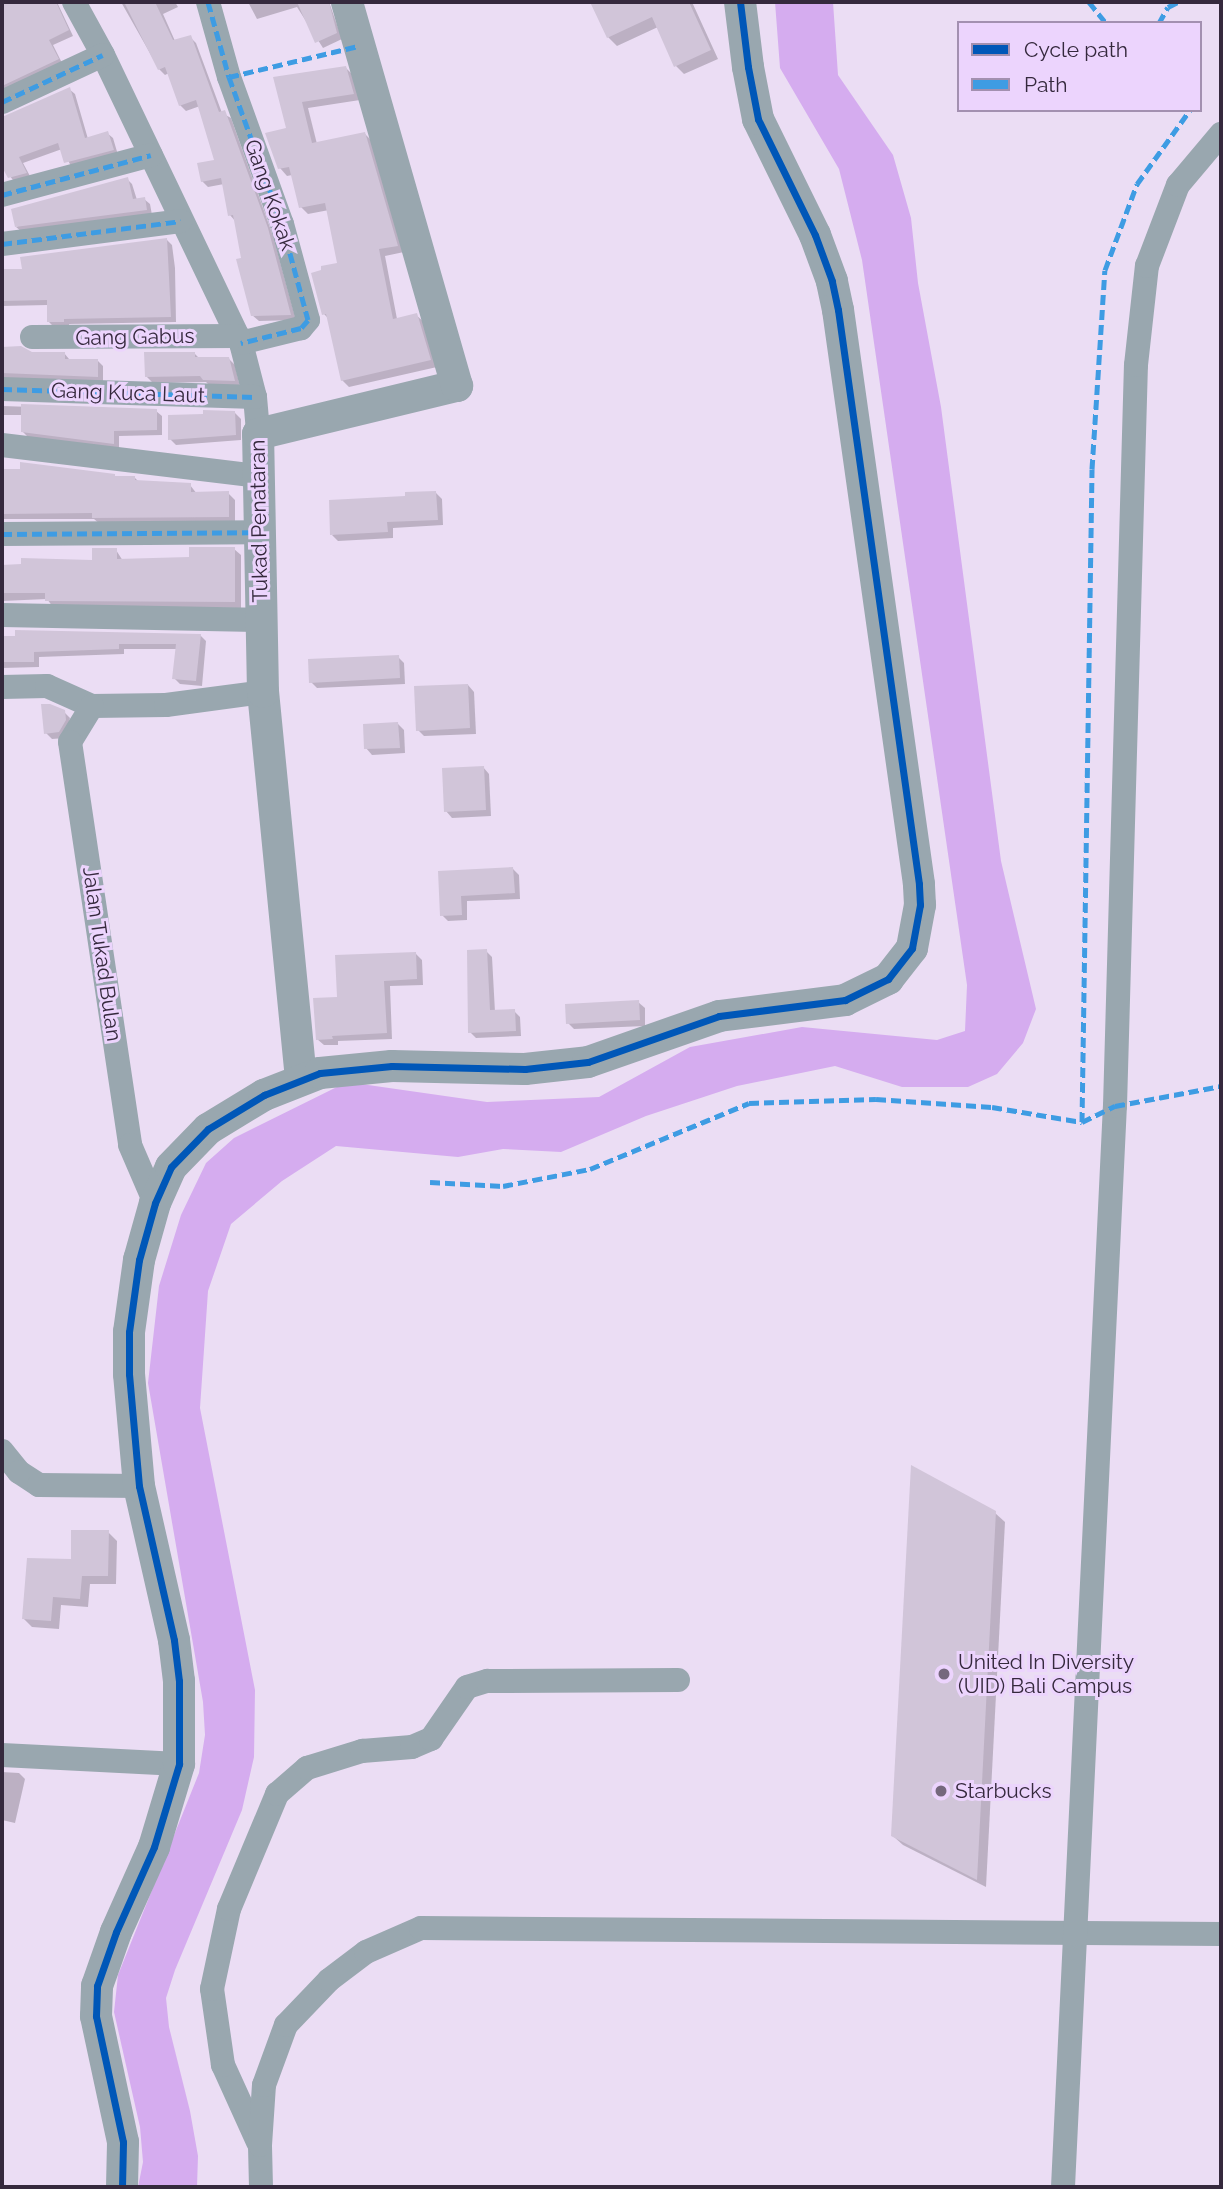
<!DOCTYPE html>
<style>
body{margin:0}
#map{position:relative;width:1223px;height:2189px;overflow:hidden;background:#ebddf4;font-family:Raleway,sans-serif}
div>[style]{position:absolute}
[style*='--x']{left:calc(var(--x)*1px);top:calc(var(--y)*1px);width:calc(var(--w)*1px);rotate:calc(var(--a)*1deg)}
.water>*{inset:0;background:#d5acef}
.shadow>*{inset:0;background:#0003}
.building>*{inset:0;background:#d1c5d9}
.minor>*{height:24px;margin:-12px;padding:0 12px;transform-origin:12px;border-radius:12px;background:#99a7af}
.tertiary>*{height:32px;margin:-16px;padding:0 16px;transform-origin:16px;border-radius:16px;background:#99a7af}
.quiet>*{height:5px;margin-top:-2.5px;transform-origin:0;background:repeating-linear-gradient(90deg,#3e9ce3 0 10px,transparent 0 15px)}
.cycleway>*{height:7px;margin:-3.5px;padding:0 3.5px;transform-origin:3.5px;border-radius:3.5px;background:#0057b8}
.dots>*{width:19px;height:19px;translate:-50% -50%;box-sizing:border-box;border:4px solid #ecd4fd;border-radius:50%}
span{translate:-50% -50%;white-space:nowrap;text-align:center;line-height:1.15;-webkit-text-stroke:6px #ecd4fd;paint-order:stroke}
.street-label{font-size:21px;color:#35293d}
.poi-label{font-size:21px;color:#35293d}
.left{translate:0 -50%;text-align:left}
.frame{position:absolute;inset:0;border:4px solid #35293d;pointer-events:none}
.legend{position:absolute;left:957px;top:21px;width:245px;height:91px;box-sizing:border-box;background:#ecd4fd;border:2px solid #a390b0;margin:0;padding:9px 12px;list-style:none;font-size:21px;color:#35293d}
.legend li{display:flex;align-items:center;gap:14px;height:35px}
.legend b{width:35px;border:2px solid #a390b0}
</style>
<div id="map">
<div class="water">
<i style="clip-path:polygon(775px 2px,833px 2px,838px 75px,893px 155px,911px 218px,918px 283px,941px 407px,1001px 861px,1036px 1009px,1023px 1043px,997px 1074px,968px 1087px,902px 1087px,835px 1066px,737px 1086px,646px 1116px,561px 1152px,503px 1149px,458px 1157px,336px 1146px,282px 1181px,231px 1224px,208px 1291px,200px 1408px,255px 1690px,254px 1757px,242px 1810px,175px 1970px,166px 1998px,169px 2027px,190px 2111px,198px 2156px,197px 2187px,138px 2187px,143px 2162px,140px 2127px,114px 2012px,118px 1975px,199px 1773px,205px 1735px,203px 1702px,148px 1383px,159px 1286px,181px 1215px,206px 1163px,234px 1138px,347px 1082px,487px 1102px,599px 1097px,690px 1047px,802px 1027px,937px 1040px,965px 1031px,967px 985px,862px 260px,839px 169px,780px 68px)"></i>
</div>
<div class="shadow">
<i style="clip-path:polygon(2px 2px,57px 2px,73px 36px,53px 45px,63px 65px,2px 94px)"></i>
<i style="clip-path:polygon(121px 2px,175px 2px,178px 7px,163px 14px,175px 41px,190px 37px,196px 43px,222px 113px,231px 118px,273px 236px,296px 320px,259px 321px,252px 315px,236px 222px,230px 215px,224px 184px,208px 187px,202px 181px,216px 162px,200px 106px,186px 111px,180px 105px,169px 73px,165px 75px,159px 69px)"></i>
<i style="clip-path:polygon(248px 2px,329px 2px,342px 39px,323px 48px,297px 7px,257px 19px)"></i>
<i style="clip-path:polygon(592px 2px,692px 2px,718px 59px,684px 74px,676px 66px,658px 27px,617px 46px,608px 37px)"></i>
<i style="clip-path:polygon(346px 68px,353px 75px,360px 100px,308px 108px,317px 144px,365px 134px,372px 141px,404px 252px,385px 256px,397px 319px,416px 315px,424px 322px,437px 367px,349px 387px,342px 380px,329px 319px,324px 314px,339px 264px,329px 210px,308px 214px,301px 207px,292px 175px,287px 176px,280px 168px,289px 129px,276px 79px)"></i>
<i style="clip-path:polygon(69px 89px,75px 94px,88px 139px,107px 133px,113px 138px,118px 155px,72px 168px,62px 149px,23px 163px,31px 178px,15px 183px,2px 165px,2px 117px,8px 117px)"></i>
<i style="clip-path:polygon(127px 179px,132px 184px,137px 200px,144px 199px,150px 204px,152px 215px,22px 232px,16px 227px)"></i>
<i style="clip-path:polygon(167px 240px,172px 245px,175px 268px,176px 322px,69px 324px,69px 327px,54px 327px,48px 321px,48px 305px,2px 306px,2px 270px,24px 270px)"></i>
<i style="clip-path:polygon(2px 348px,21px 348px,32px 354px,64px 353px,69px 359px,98px 361px,103px 366px,103px 382px,2px 383px)"></i>
<i style="clip-path:polygon(194px 353px,200px 359px,228px 358px,235px 365px,240px 387px,210px 386px,206px 382px,153px 383px,146px 376px)"></i>
<i style="clip-path:polygon(2px 406px,156px 411px,162px 416px,162px 435px,119px 436px,119px 448px,28px 437px,23px 432px,23px 415px,2px 415px)"></i>
<i style="clip-path:polygon(235px 413px,241px 419px,241px 440px,176px 445px,170px 439px,205px 416px)"></i>
<i style="clip-path:polygon(2px 470px,135px 478px,139px 482px,190px 485px,197px 494px,228px 493px,235px 500px,235px 523px,100px 524px,94px 519px,2px 519px)"></i>
<i style="clip-path:polygon(436px 493px,442px 499px,443px 525px,393px 528px,393px 538px,338px 541px,332px 535px,407px 498px)"></i>
<i style="clip-path:polygon(234px 549px,241px 555px,241px 608px,53px 607px,47px 599px,2px 601px,2px 566px,94px 562px,116px 550px,123px 561px,191px 559px)"></i>
<i style="clip-path:polygon(200px 635px,206px 641px,202px 686px,180px 684px,174px 678px,177px 649px,124px 649px,124px 654px,39px 657px,39px 667px,2px 668px,2px 639px)"></i>
<i style="clip-path:polygon(398px 657px,404px 663px,405px 684px,317px 688px,311px 682px)"></i>
<i style="clip-path:polygon(468px 685px,474px 692px,476px 734px,424px 736px,418px 730px)"></i>
<i style="clip-path:polygon(64px 712px,70px 718px,65px 738px,52px 739px,46px 733px)"></i>
<i style="clip-path:polygon(398px 724px,404px 730px,405px 753px,372px 755px,366px 748px)"></i>
<i style="clip-path:polygon(483px 767px,489px 774px,491px 816px,452px 818px,446px 811px)"></i>
<i style="clip-path:polygon(513px 869px,519px 875px,520px 899px,467px 901px,467px 920px,448px 921px,442px 915px,440px 873px)"></i>
<i style="clip-path:polygon(486px 951px,492px 957px,495px 1012px,514px 1011px,520px 1017px,521px 1036px,476px 1038px,470px 1032px)"></i>
<i style="clip-path:polygon(416px 954px,422px 960px,423px 985px,390px 986px,392px 1039px,338px 1041px,338px 1045px,324px 1045px,317px 1039px,339px 999px)"></i>
<i style="clip-path:polygon(638px 1002px,645px 1008px,645px 1026px,574px 1029px,568px 1023px)"></i>
<i style="clip-path:polygon(995px 1513px,1005px 1522px,986px 1887px,903px 1845px,893px 1836px)"></i>
<i style="clip-path:polygon(108px 1532px,117px 1541px,116px 1584px,90px 1584px,88px 1607px,61px 1605px,59px 1629px,32px 1627px,23px 1618px,72px 1560px)"></i>
<i style="clip-path:polygon(2px 1772px,19px 1773px,25px 1779px,15px 1823px,2px 1820px)"></i>
</div>
<div class="building">
<i style="clip-path:polygon(2px 2px,56px 2px,69px 30px,49px 40px,59px 59px,2px 86px)"></i>
<i style="clip-path:polygon(124px 2px,155px 2px,173px 40px,191px 35px,219px 112px,225px 110px,268px 228px,291px 315px,251px 316px,236px 259px,241px 258px,233px 215px,228px 216px,221px 178px,201px 182px,197px 163px,214px 160px,196px 100px,179px 106px,165px 67px,158px 70px)"></i>
<i style="clip-path:polygon(297px 2px,329px 2px,337px 33px,315px 43px)"></i>
<i style="clip-path:polygon(590px 2px,689px 2px,711px 50px,674px 67px,652px 17px,607px 38px)"></i>
<i style="clip-path:polygon(346px 66px,354px 94px,302px 102px,312px 143px,365px 132px,398px 246px,379px 249px,393px 319px,417px 313px,431px 360px,341px 381px,326px 314px,322px 315px,311px 273px,321px 270px,321px 266px,337px 263px,325px 203px,299px 208px,289px 167px,278px 169px,265px 133px,286px 128px,273px 77px)"></i>
<i style="clip-path:polygon(70px 87px,85px 138px,108px 131px,114px 150px,64px 163px,58px 143px,19px 157px,27px 173px,8px 178px,2px 167px,2px 117px)"></i>
<i style="clip-path:polygon(128px 177px,133px 199px,145px 197px,147px 210px,15px 227px,11px 209px)"></i>
<i style="clip-path:polygon(167px 238px,171px 317px,64px 319px,64px 322px,47px 322px,47px 300px,2px 301px,2px 269px,22px 269px,20px 257px)"></i>
<i style="clip-path:polygon(21px 346px,32px 352px,65px 352px,65px 359px,98px 359px,98px 377px,2px 373px,2px 347px)"></i>
<i style="clip-path:polygon(144px 352px,195px 352px,195px 357px,229px 357px,235px 381px,203px 380px,200px 376px,145px 377px)"></i>
<i style="clip-path:polygon(21px 404px,157px 409px,157px 430px,114px 431px,114px 444px,21px 432px)"></i>
<i style="clip-path:polygon(203px 410px,235px 411px,236px 435px,168px 440px,168px 415px,203px 414px)"></i>
<i style="clip-path:polygon(20px 462px,115px 474px,115px 476px,135px 476px,135px 480px,191px 483px,191px 492px,229px 491px,229px 517px,92px 518px,92px 513px,2px 514px,2px 469px,20px 469px)"></i>
<i style="clip-path:polygon(436px 491px,438px 520px,387px 522px,388px 532px,330px 535px,329px 500px,405px 496px,405px 492px)"></i>
<i style="clip-path:polygon(189px 547px,235px 547px,235px 602px,45px 601px,45px 593px,2px 593px,2px 565px,21px 564px,21px 558px,92px 560px,92px 548px,117px 548px,117px 559px,189px 557px)"></i>
<i style="clip-path:polygon(15px 630px,201px 634px,196px 681px,172px 679px,176px 644px,119px 644px,119px 649px,34px 652px,34px 662px,2px 662px,2px 636px,15px 636px)"></i>
<i style="clip-path:polygon(399px 655px,400px 678px,309px 683px,308px 659px)"></i>
<i style="clip-path:polygon(468px 684px,470px 728px,416px 731px,414px 686px)"></i>
<i style="clip-path:polygon(41px 704px,50px 704px,65px 710px,66px 720px,59px 732px,44px 734px)"></i>
<i style="clip-path:polygon(398px 722px,400px 748px,364px 749px,363px 724px)"></i>
<i style="clip-path:polygon(484px 766px,486px 810px,444px 812px,442px 768px)"></i>
<i style="clip-path:polygon(513px 867px,515px 893px,461px 896px,462px 915px,440px 916px,438px 871px)"></i>
<i style="clip-path:polygon(487px 949px,490px 1010px,515px 1009px,516px 1031px,468px 1033px,467px 950px)"></i>
<i style="clip-path:polygon(416px 952px,417px 979px,384px 981px,387px 1033px,332px 1036px,333px 1039px,316px 1040px,313px 998px,337px 997px,335px 955px)"></i>
<i style="clip-path:polygon(639px 1000px,640px 1020px,566px 1024px,565px 1004px)"></i>
<i style="clip-path:polygon(911px 1465px,996px 1511px,977px 1880px,891px 1836px)"></i>
<i style="clip-path:polygon(71px 1530px,109px 1530px,108px 1576px,82px 1576px,80px 1599px,53px 1597px,51px 1621px,22px 1619px,27px 1558px,71px 1559px)"></i>
</div>
<div class="minor">
<i style="--x:74;--y:2;--w:60;--a:61.3"></i>
<i style="--x:103;--y:55;--w:319;--a:64.4"></i>
<i style="--x:241;--y:343;--w:56;--a:75.5"></i>
<i style="--x:255;--y:397;--w:37;--a:85"></i>
<i style="--x:208;--y:2;--w:78;--a:74.4"></i>
<i style="--x:229;--y:77;--w:156;--a:70.2"></i>
<i style="--x:282;--y:224;--w:99;--a:74.8"></i>
<i style="--x:308;--y:320;--w:11;--a:131"></i>
<i style="--x:301;--y:328;--w:62;--a:166"></i>
<i style="--x:2;--y:102;--w:111;--a:-25"></i>
<i style="--x:2;--y:195;--w:154;--a:-15"></i>
<i style="--x:2;--y:244;--w:180;--a:-7.3"></i>
<i style="--x:32;--y:337;--w:206;--a:-0.3"></i>
<i style="--x:2;--y:389;--w:253;--a:1.8"></i>
<i style="--x:2;--y:445;--w:258;--a:6.9"></i>
<i style="--x:2;--y:534;--w:256;--a:-0.4"></i>
<i style="--x:2;--y:615;--w:258;--a:1.1"></i>
<i style="--x:2;--y:687;--w:45;--a:-1.3"></i>
<i style="--x:47;--y:686;--w:49;--a:24"></i>
<i style="--x:92;--y:706;--w:74;--a:-0.8"></i>
<i style="--x:166;--y:705;--w:98;--a:-7.6"></i>
<i style="--x:92;--y:706;--w:42;--a:121.4"></i>
<i style="--x:70;--y:742;--w:407;--a:81.5"></i>
<i style="--x:130;--y:1145;--w:63;--a:66.7"></i>
<i style="--x:2;--y:1451;--w:27;--a:51"></i>
<i style="--x:19;--y:1472;--w:24;--a:33"></i>
<i style="--x:39;--y:1485;--w:100;--a:0.6"></i>
<i style="--x:2;--y:1755;--w:177;--a:2.9"></i>
<i style="--x:258;--y:2142;--w:85;--a:-114.4"></i>
<i style="--x:223;--y:2065;--w:77;--a:-98.2"></i>
<i style="--x:212;--y:1989;--w:82;--a:-78"></i>
<i style="--x:229;--y:1909;--w:125;--a:-67.3"></i>
<i style="--x:277;--y:1794;--w:40;--a:-41"></i>
<i style="--x:307;--y:1768;--w:58;--a:-17.2"></i>
<i style="--x:362;--y:1751;--w:50;--a:-4.6"></i>
<i style="--x:412;--y:1747;--w:21;--a:-23"></i>
<i style="--x:431;--y:1739;--w:63;--a:-55.3"></i>
<i style="--x:467;--y:1687;--w:21;--a:-17"></i>
<i style="--x:487;--y:1681;--w:191;--a:-0.3"></i>
<i style="--x:261;--y:2187;--w:42;--a:-91.4"></i>
<i style="--x:260;--y:2145;--w:60;--a:-86.2"></i>
<i style="--x:264;--y:2085;--w:64;--a:-69.9"></i>
<i style="--x:286;--y:2025;--w:62;--a:-46.3"></i>
<i style="--x:329;--y:1980;--w:46;--a:-37.1"></i>
<i style="--x:366;--y:1952;--w:60;--a:-23.6"></i>
<i style="--x:421;--y:1928;--w:800;--a:0.43"></i>
<i style="--x:1063;--y:2187;--w:1082;--a:-87.25"></i>
<i style="--x:1115;--y:1106;--w:741;--a:-88.38"></i>
<i style="--x:1136;--y:365;--w:100;--a:-83.7"></i>
<i style="--x:1147;--y:266;--w:87;--a:-69.1"></i>
<i style="--x:1178;--y:185;--w:67;--a:-49.9"></i>
</div>
<div class="tertiary">
<i style="--x:301;--y:1079;--w:389;--a:-95.6"></i>
<i style="--x:263;--y:692;--w:258;--a:-91.1"></i>
<i style="--x:258;--y:434;--w:205;--a:-13.6"></i>
<i style="--x:457;--y:386;--w:399;--a:-106"></i>
<i style="--x:122;--y:2187;--w:45;--a:-88.7"></i>
<i style="--x:123;--y:2142;--w:129;--a:-102.1"></i>
<i style="--x:96;--y:2016;--w:30;--a:-88"></i>
<i style="--x:97;--y:1986;--w:57;--a:-70.6"></i>
<i style="--x:116;--y:1932;--w:93;--a:-65.9"></i>
<i style="--x:154;--y:1847;--w:87;--a:-73.2"></i>
<i style="--x:179;--y:1764;--w:83;--a:-90"></i>
<i style="--x:179;--y:1681;--w:41;--a:-97"></i>
<i style="--x:174;--y:1640;--w:158;--a:-102.8"></i>
<i style="--x:139;--y:1486;--w:112;--a:-95.1"></i>
<i style="--x:129;--y:1374;--w:42;--a:-90"></i>
<i style="--x:129;--y:1332;--w:73;--a:-82.1"></i>
<i style="--x:139;--y:1260;--w:59;--a:-74.3"></i>
<i style="--x:155;--y:1203;--w:39;--a:-66"></i>
<i style="--x:171;--y:1167;--w:53;--a:-45.8"></i>
<i style="--x:208;--y:1129;--w:66;--a:-31.3"></i>
<i style="--x:264;--y:1095;--w:60;--a:-21.4"></i>
<i style="--x:320;--y:1073;--w:72;--a:-5.6"></i>
<i style="--x:392;--y:1066;--w:133;--a:1.3"></i>
<i style="--x:525;--y:1069;--w:63;--a:-6.3"></i>
<i style="--x:588;--y:1062;--w:139;--a:-19.3"></i>
<i style="--x:719;--y:1016;--w:127;--a:-7.2"></i>
<i style="--x:845;--y:1000;--w:48;--a:-26"></i>
<i style="--x:888;--y:979;--w:39;--a:-52"></i>
<i style="--x:912;--y:948;--w:44;--a:-79.5"></i>
<i style="--x:920;--y:905;--w:21;--a:-93"></i>
<i style="--x:919;--y:884;--w:580;--a:-98.03"></i>
<i style="--x:838;--y:310;--w:30;--a:-102"></i>
<i style="--x:832;--y:281;--w:49;--a:-110.3"></i>
<i style="--x:815;--y:235;--w:129;--a:-116.2"></i>
<i style="--x:758;--y:119;--w:53;--a:-100.9"></i>
<i style="--x:748;--y:67;--w:65;--a:-97"></i>
</div>
<div class="quiet">
<i style="--x:208;--y:2;--w:78;--a:74.4"></i>
<i style="--x:229;--y:77;--w:156;--a:70.2"></i>
<i style="--x:282;--y:224;--w:99;--a:74.8"></i>
<i style="--x:308;--y:320;--w:11;--a:131"></i>
<i style="--x:301;--y:328;--w:62;--a:166"></i>
<i style="--x:1089;--y:2;--w:27;--a:51"></i>
<i style="--x:1159;--y:23;--w:18;--a:-61"></i>
<i style="--x:1168;--y:7;--w:11;--a:-27"></i>
<i style="--x:229;--y:77;--w:133;--a:-13.5"></i>
<i style="--x:2;--y:102;--w:111;--a:-25"></i>
<i style="--x:2;--y:195;--w:154;--a:-15"></i>
<i style="--x:2;--y:244;--w:180;--a:-7.3"></i>
<i style="--x:2;--y:389;--w:253;--a:1.8"></i>
<i style="--x:2;--y:534;--w:256;--a:-0.4"></i>
<i style="--x:1082;--y:1122;--w:653;--a:-89.12"></i>
<i style="--x:1092;--y:469;--w:199;--a:-86.3"></i>
<i style="--x:1105;--y:270;--w:92;--a:-69.6"></i>
<i style="--x:1137;--y:184;--w:91;--a:-54.4"></i>
<i style="--x:430;--y:1182;--w:73;--a:3.1"></i>
<i style="--x:503;--y:1186;--w:89;--a:-11.1"></i>
<i style="--x:590;--y:1169;--w:172;--a:-22.5"></i>
<i style="--x:749;--y:1103;--w:127;--a:-1.8"></i>
<i style="--x:876;--y:1099;--w:116;--a:3.9"></i>
<i style="--x:992;--y:1107;--w:91;--a:9.5"></i>
<i style="--x:1082;--y:1122;--w:37;--a:-26"></i>
<i style="--x:1115;--y:1106;--w:108;--a:-10.7"></i>
</div>
<div class="cycleway">
<i style="--x:122;--y:2187;--w:45;--a:-88.7"></i>
<i style="--x:123;--y:2142;--w:129;--a:-102.1"></i>
<i style="--x:96;--y:2016;--w:30;--a:-88"></i>
<i style="--x:97;--y:1986;--w:57;--a:-70.6"></i>
<i style="--x:116;--y:1932;--w:93;--a:-65.9"></i>
<i style="--x:154;--y:1847;--w:87;--a:-73.2"></i>
<i style="--x:179;--y:1764;--w:83;--a:-90"></i>
<i style="--x:179;--y:1681;--w:41;--a:-97"></i>
<i style="--x:174;--y:1640;--w:158;--a:-102.8"></i>
<i style="--x:139;--y:1486;--w:112;--a:-95.1"></i>
<i style="--x:129;--y:1374;--w:42;--a:-90"></i>
<i style="--x:129;--y:1332;--w:73;--a:-82.1"></i>
<i style="--x:139;--y:1260;--w:59;--a:-74.3"></i>
<i style="--x:155;--y:1203;--w:39;--a:-66"></i>
<i style="--x:171;--y:1167;--w:53;--a:-45.8"></i>
<i style="--x:208;--y:1129;--w:66;--a:-31.3"></i>
<i style="--x:264;--y:1095;--w:60;--a:-21.4"></i>
<i style="--x:320;--y:1073;--w:72;--a:-5.6"></i>
<i style="--x:392;--y:1066;--w:133;--a:1.3"></i>
<i style="--x:525;--y:1069;--w:63;--a:-6.3"></i>
<i style="--x:588;--y:1062;--w:139;--a:-19.3"></i>
<i style="--x:719;--y:1016;--w:127;--a:-7.2"></i>
<i style="--x:845;--y:1000;--w:48;--a:-26"></i>
<i style="--x:888;--y:979;--w:39;--a:-52"></i>
<i style="--x:912;--y:948;--w:44;--a:-79.5"></i>
<i style="--x:920;--y:905;--w:21;--a:-93"></i>
<i style="--x:919;--y:884;--w:580;--a:-98.03"></i>
<i style="--x:838;--y:310;--w:30;--a:-102"></i>
<i style="--x:832;--y:281;--w:49;--a:-110.3"></i>
<i style="--x:815;--y:235;--w:129;--a:-116.2"></i>
<i style="--x:758;--y:119;--w:53;--a:-100.9"></i>
<i style="--x:748;--y:67;--w:65;--a:-97"></i>
</div>
<div class="dots">
<i style="left:944px;top:1674px;background:#75687d"></i>
<i style="left:941px;top:1791px;background:#75687d"></i>
</div>
<div class="street-label">
<span style="left:270px;top:195px;rotate:71deg">Gang Kokak</span>
<span style="left:135px;top:337px;rotate:-1deg">Gang Gabus</span>
<span style="left:128px;top:393px;rotate:2deg">Gang Kuca Laut</span>
<span style="left:259px;top:521px;rotate:-91deg">Tukad Penataran</span>
<span style="left:102px;top:954px;rotate:82deg">Jalan Tukad Bulan</span>
</div>
<div class="poi-label">
<span class="left" style="left:958px;top:1674px">United In Diversity<br>(UID) Bali Campus</span>
<span class="left" style="left:955px;top:1791px">Starbucks</span>
</div>
<div class="frame"></div>
<ul class="legend">
<li><b style="height:9px;background:#0057b8"></b>Cycle path</li>
<li><b style="height:9px;background:#3e9ce3"></b>Path</li>
</ul>
</div>
